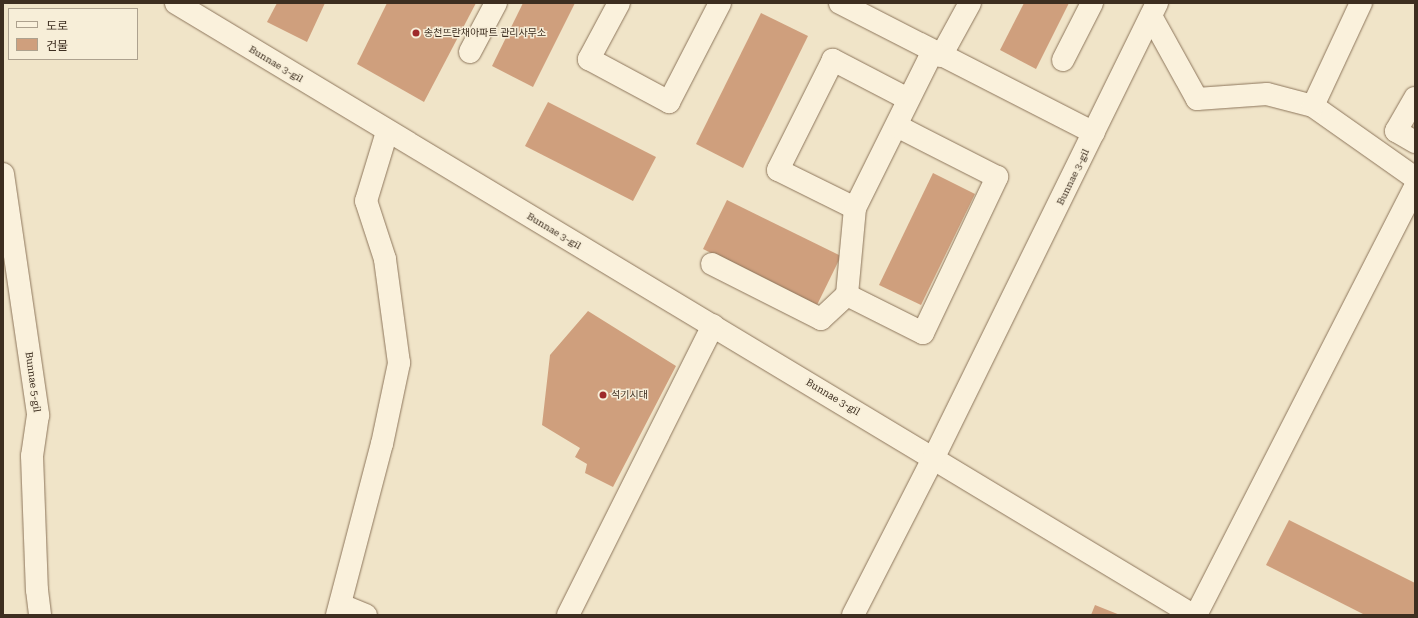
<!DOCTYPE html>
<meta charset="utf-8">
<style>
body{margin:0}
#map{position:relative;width:1418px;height:618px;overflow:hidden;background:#f0e4c8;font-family:"Roboto Serif","Noto Sans KR",serif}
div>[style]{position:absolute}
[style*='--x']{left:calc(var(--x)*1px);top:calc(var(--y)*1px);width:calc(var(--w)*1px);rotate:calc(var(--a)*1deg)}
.building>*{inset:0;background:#cf9f7d}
.roads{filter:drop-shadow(0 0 1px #8d765c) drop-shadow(0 0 1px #8d765c)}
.minor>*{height:22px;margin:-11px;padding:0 11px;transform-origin:11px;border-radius:11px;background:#faf1dc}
.dots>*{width:11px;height:11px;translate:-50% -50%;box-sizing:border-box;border:2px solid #f7eed8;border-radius:50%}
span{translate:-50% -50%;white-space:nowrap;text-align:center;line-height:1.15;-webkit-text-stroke:3px #f7eed8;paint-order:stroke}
.poi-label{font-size:10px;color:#3d2e20}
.left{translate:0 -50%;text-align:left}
.street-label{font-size:10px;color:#3d2e20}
.frame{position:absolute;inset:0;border:4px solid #3d2e20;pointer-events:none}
.legend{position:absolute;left:8px;top:8px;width:130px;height:52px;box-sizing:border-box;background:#f7eed8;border:1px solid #ada18e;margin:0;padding:5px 7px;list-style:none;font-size:12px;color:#3d2e20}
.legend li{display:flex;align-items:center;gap:8px;height:20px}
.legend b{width:20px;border:1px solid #ada18e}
</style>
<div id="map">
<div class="building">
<i style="clip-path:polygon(277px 3px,325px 3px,307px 42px,267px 22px)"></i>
<i style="clip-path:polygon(387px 3px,476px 3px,424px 102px,357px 64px)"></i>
<i style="clip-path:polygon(523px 3px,575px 3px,533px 87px,492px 66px)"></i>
<i style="clip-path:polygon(1024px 3px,1069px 3px,1036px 69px,1000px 50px)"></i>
<i style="clip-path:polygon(761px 13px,808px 36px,743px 168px,696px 144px)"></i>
<i style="clip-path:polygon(548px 102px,656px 157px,633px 201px,525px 146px)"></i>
<i style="clip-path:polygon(933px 173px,975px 194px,921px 305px,879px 285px)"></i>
<i style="clip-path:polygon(727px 200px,841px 256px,817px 305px,703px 249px)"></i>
<i style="clip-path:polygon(588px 311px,676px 366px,613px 487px,585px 473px,587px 464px,575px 457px,580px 448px,542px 425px,550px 355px)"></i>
<i style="clip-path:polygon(1289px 520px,1415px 583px,1415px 615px,1365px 615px,1266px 565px)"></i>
<i style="clip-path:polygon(1095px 605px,1120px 615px,1091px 615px)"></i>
</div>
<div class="roads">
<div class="minor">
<i style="--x:176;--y:3;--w:1187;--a:31.04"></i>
<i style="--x:619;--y:3;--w:64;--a:118.2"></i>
<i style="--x:589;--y:59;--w:91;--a:28.3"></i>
<i style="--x:669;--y:102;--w:111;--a:-62.7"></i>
<i style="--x:840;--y:3;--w:285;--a:27.1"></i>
<i style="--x:1151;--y:16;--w:95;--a:61"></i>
<i style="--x:1197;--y:99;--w:70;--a:-4.1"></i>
<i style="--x:1267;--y:94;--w:48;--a:14.6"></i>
<i style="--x:1313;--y:106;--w:125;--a:35.2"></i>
<i style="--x:470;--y:52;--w:55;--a:-62"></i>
<i style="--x:941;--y:56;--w:60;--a:-61.3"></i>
<i style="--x:1063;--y:60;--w:64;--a:-63"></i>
<i style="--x:1415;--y:98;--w:38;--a:120"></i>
<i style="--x:1396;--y:131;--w:22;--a:30"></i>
<i style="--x:908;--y:99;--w:85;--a:-152.5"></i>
<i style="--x:833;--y:60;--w:123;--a:116.6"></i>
<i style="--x:778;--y:170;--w:86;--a:26.3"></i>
<i style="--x:855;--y:208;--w:175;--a:-63.6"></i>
<i style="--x:1313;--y:106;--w:114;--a:-65"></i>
<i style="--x:3;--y:174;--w:244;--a:81.7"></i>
<i style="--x:38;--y:415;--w:41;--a:98.3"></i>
<i style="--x:32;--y:456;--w:134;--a:87.9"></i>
<i style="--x:37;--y:590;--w:25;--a:83"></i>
<i style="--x:855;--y:208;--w:87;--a:95.3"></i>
<i style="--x:847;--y:295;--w:85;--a:26.6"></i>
<i style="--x:923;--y:333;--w:173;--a:-64.6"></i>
<i style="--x:997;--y:177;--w:112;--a:-153"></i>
<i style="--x:712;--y:264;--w:122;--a:26.8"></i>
<i style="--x:821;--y:319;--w:35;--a:-43"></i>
<i style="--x:341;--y:605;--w:27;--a:22"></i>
<i style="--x:337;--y:615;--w:177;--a:-75.3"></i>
<i style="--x:382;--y:444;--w:83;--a:-78.1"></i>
<i style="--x:399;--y:363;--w:105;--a:-97.7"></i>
<i style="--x:385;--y:259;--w:61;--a:-108.1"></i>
<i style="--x:366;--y:201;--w:72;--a:-73.1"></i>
<i style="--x:568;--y:615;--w:324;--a:-63.4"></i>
<i style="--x:853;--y:615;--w:178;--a:-62.9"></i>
<i style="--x:934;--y:457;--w:506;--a:-63.84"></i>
<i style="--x:1196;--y:615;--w:481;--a:-62.9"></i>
</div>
</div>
<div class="dots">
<i style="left:416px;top:33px;background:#9e2a2b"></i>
<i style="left:603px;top:395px;background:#9e2a2b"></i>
</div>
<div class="poi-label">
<span class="left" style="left:424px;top:33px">송천뜨란채아파트 관리사무소</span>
<span class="left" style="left:611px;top:395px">석기시대</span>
</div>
<div class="street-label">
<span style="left:276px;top:64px;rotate:31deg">Bunnae 3-gil</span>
<span style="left:1073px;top:177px;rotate:-64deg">Bunnae 3-gil</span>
<span style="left:554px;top:231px;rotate:31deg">Bunnae 3-gil</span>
<span style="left:33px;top:382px;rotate:82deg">Bunnae 5-gil</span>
<span style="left:833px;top:397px;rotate:31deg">Bunnae 3-gil</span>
</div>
<div class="frame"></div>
<ul class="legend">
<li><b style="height:5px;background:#faf1dc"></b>도로</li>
<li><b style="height:11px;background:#cf9f7d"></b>건물</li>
</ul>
</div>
